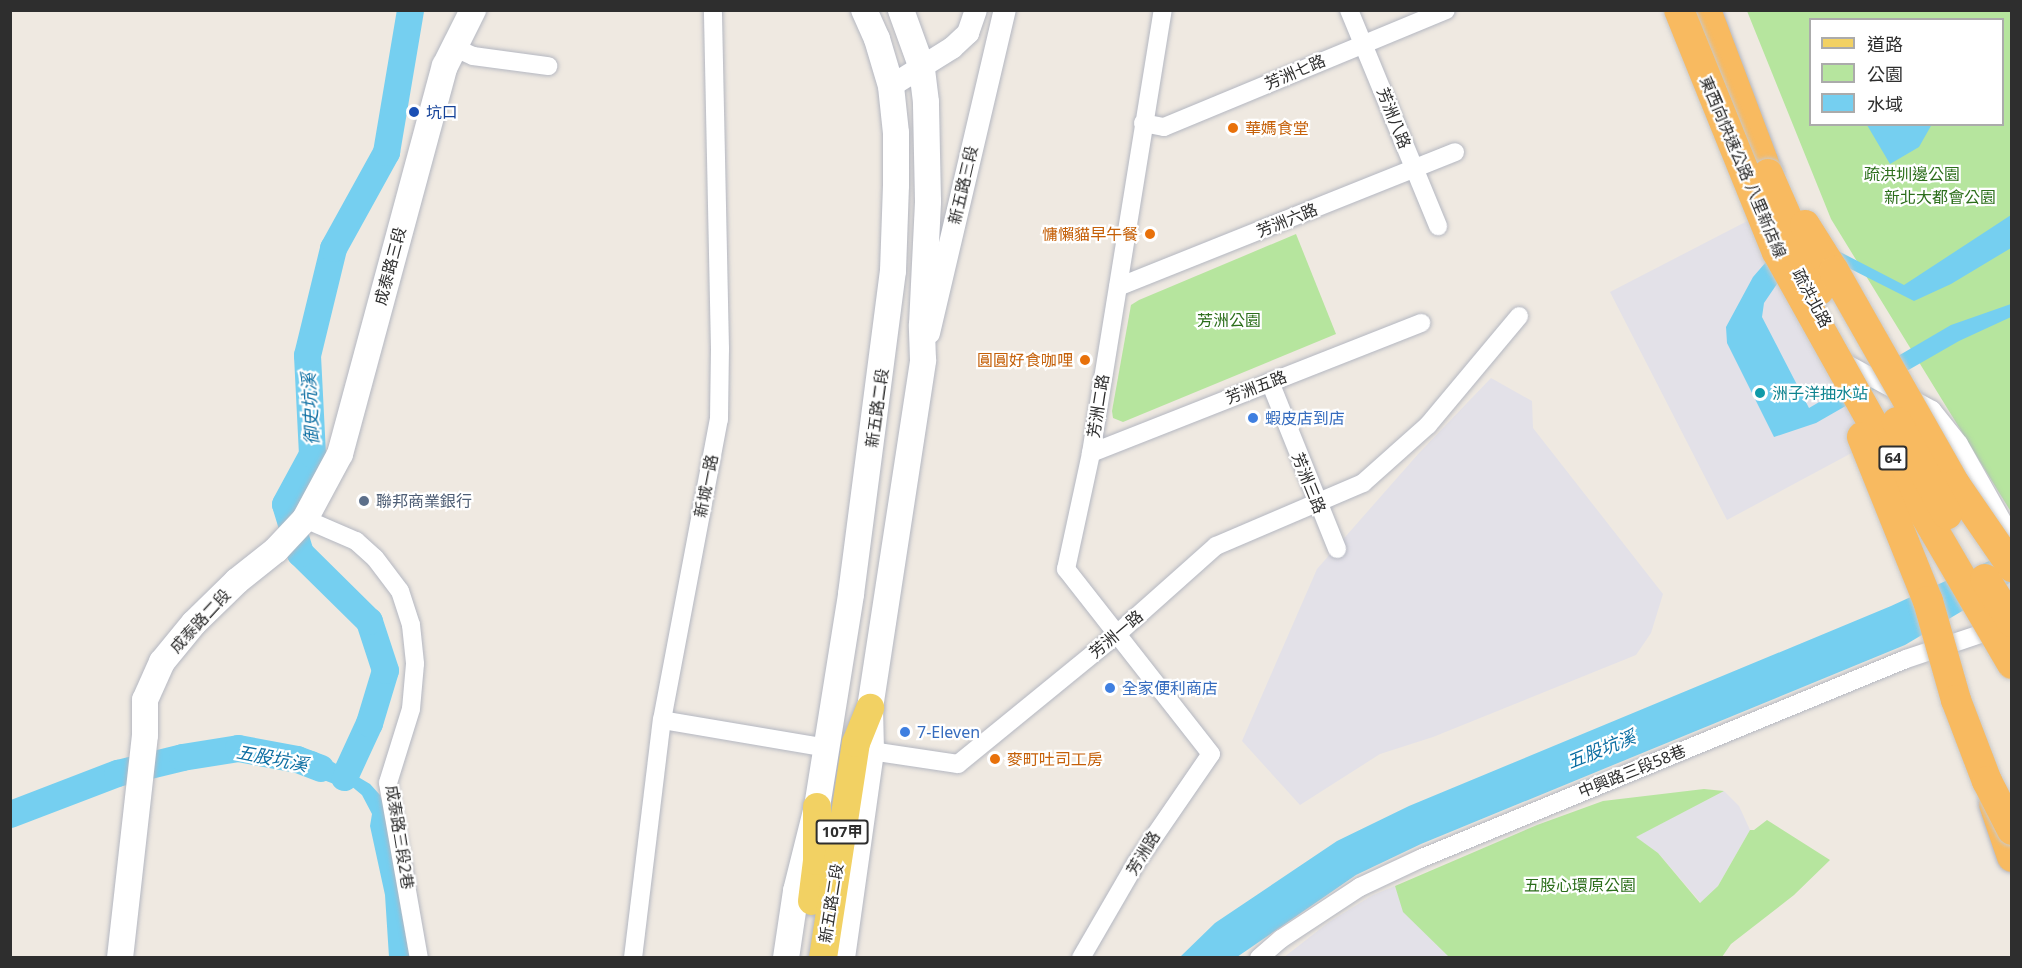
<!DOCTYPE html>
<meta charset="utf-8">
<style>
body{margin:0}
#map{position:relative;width:2022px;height:968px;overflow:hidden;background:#efe9e1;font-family:"Noto Sans","Noto Sans TC",sans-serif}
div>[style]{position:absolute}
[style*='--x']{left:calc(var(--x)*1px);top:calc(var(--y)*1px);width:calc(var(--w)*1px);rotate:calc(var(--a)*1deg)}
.industrial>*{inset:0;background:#e3e1e8}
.green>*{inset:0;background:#b6e59e}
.water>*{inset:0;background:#75cff0}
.river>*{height:27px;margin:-13.5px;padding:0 13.5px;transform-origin:13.5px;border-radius:13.5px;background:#75cff0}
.roads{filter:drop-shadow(0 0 2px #b4b7c1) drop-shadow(0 0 2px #b4b7c1)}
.minor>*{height:18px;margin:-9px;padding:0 9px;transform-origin:9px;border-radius:9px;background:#fff}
.tertiary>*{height:22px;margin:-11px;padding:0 11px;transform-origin:11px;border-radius:11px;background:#fff}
.secondary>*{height:26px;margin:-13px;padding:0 13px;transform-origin:13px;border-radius:13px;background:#fff}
.primary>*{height:28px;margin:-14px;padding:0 14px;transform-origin:14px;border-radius:14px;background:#f2d163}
.trunk>*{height:30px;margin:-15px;padding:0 15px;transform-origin:15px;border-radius:15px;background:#f8ba60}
.bridges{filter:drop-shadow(0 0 2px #c9c9c9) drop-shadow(0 0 2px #c9c9c9)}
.trunk-bridge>*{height:30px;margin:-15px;padding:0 15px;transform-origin:15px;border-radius:15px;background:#f8ba60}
.dots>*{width:16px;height:16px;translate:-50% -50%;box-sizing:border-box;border:3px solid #fff;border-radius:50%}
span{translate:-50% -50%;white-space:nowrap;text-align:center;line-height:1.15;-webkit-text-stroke:4.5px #fff;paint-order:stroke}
.shield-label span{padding:2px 4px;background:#fff;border:2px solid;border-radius:4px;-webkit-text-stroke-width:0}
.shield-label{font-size:15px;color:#2e2e2e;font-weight:700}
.street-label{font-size:16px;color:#2e2e2e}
.transit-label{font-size:16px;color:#164399}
.left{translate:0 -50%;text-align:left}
.food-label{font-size:16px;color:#c56008}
.right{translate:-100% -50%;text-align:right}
.park-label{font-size:16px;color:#2c6e1b}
.culture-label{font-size:16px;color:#0d838f}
.shop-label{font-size:16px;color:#366cbe}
.service-label{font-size:16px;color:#4e5e75}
.water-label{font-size:18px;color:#0d6fa3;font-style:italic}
.frame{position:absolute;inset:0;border:12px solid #2e2e2e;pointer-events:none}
.legend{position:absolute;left:1809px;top:18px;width:195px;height:108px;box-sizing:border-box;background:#fff;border:2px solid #ababab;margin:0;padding:8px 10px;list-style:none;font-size:18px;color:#2e2e2e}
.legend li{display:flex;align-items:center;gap:12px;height:30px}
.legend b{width:30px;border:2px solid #ababab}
</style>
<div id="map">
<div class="industrial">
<i style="clip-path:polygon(1757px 216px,1874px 441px,1727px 520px,1610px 292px)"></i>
<i style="clip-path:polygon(1491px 378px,1532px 401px,1533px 428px,1663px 594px,1651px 633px,1636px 655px,1433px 737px,1380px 754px,1300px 805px,1242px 741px,1317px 569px,1419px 453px)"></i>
<i style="clip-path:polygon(1724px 791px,1739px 806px,1750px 830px,1718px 886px,1701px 903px,1658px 853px,1635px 837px)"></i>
<i style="clip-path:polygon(1395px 886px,1404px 912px,1449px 957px,1283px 958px,1329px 922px,1373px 895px)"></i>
</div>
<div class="green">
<i style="clip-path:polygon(evenodd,1747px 11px,2011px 11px,2011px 512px,1831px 219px,1747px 11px,1810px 20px,2002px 20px,2002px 124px,1810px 124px,1810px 20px)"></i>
<i style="clip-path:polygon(1296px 234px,1336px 334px,1123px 422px,1113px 418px,1112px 411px,1131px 305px,1139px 300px)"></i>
<i style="clip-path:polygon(1704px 789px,1724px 791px,1636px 837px,1658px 853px,1700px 903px,1718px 886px,1750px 830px,1754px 830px,1767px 820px,1830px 860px,1794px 895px,1731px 944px,1722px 957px,1449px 957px,1403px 912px,1395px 886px,1537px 825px,1603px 801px)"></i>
</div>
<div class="water">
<i style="clip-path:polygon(1932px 124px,1919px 147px,1890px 164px,1867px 125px)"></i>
<i style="clip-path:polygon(2011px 215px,2011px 248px,1951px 284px,1914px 301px,1819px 253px,1790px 265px,1764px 303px,1762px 317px,1809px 408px,1951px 325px,2011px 304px,2011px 317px,1959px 341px,1816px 423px,1774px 437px,1727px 343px,1726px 327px,1753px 277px,1766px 262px,1817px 240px,1904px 285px)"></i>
<i style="clip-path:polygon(2011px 551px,2011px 582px,1905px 645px,1421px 844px,1356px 875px,1237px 957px,1179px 958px,1215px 923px,1337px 841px,1409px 806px,1891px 606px)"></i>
<i style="clip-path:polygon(289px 745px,316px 752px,370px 784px,380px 795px,389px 821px,410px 957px,389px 957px,385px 895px,370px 826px,372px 814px,362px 795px,350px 785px,334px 784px,282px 764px)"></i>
</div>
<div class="river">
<i style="--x:344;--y:777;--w:60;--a:-65.2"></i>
<i style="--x:369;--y:723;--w:55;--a:-73.2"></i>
<i style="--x:385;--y:670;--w:52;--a:-108.1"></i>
<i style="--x:369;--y:621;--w:97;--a:-135.4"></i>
<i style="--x:300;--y:553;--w:51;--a:-107"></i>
<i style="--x:285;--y:504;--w:57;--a:-61.6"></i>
<i style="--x:312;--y:454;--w:99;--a:-92.9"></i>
<i style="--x:307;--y:355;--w:110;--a:-76.3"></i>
<i style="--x:333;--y:248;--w:110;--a:-61.1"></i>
<i style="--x:386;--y:152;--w:144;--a:-80.4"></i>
<i style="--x:10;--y:814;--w:115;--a:-21"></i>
<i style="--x:117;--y:773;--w:67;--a:-13.8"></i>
<i style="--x:182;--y:757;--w:57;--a:-9.1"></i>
<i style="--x:238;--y:748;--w:60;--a:10.6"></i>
<i style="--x:297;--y:759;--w:25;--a:21"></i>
</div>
<div class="roads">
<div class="minor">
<i style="--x:1349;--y:10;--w:234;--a:67.6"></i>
<i style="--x:453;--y:47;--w:22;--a:24"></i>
<i style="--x:473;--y:56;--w:76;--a:7.6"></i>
<i style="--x:1143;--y:123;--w:21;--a:11"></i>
<i style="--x:1164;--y:127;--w:305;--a:-22.5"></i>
<i style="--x:1118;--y:287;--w:363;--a:-21.8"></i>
<i style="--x:1847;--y:364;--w:97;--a:28.4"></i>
<i style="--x:1932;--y:410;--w:43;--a:51.5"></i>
<i style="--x:1959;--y:444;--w:108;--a:60.6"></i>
<i style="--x:1270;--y:382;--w:180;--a:68.1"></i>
<i style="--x:1091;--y:453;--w:355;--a:-21.5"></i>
<i style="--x:305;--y:519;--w:56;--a:23.3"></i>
<i style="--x:356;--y:541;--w:25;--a:42"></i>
<i style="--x:375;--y:558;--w:41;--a:52.9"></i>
<i style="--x:400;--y:591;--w:36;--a:72"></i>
<i style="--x:411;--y:625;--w:39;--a:84"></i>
<i style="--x:415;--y:664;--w:45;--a:95.1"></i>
<i style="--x:411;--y:709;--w:77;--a:107.3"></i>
<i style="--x:388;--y:783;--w:178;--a:80"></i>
<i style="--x:662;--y:720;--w:167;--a:9.6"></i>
<i style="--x:871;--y:751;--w:88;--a:8.5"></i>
<i style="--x:958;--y:764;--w:204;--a:-39.2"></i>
<i style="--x:1116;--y:635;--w:134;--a:-41.7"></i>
<i style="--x:1216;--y:546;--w:160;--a:-23.2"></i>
<i style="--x:1363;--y:483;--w:87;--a:-41.7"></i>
<i style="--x:1428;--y:425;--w:142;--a:-50.1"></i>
<i style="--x:633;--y:958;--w:240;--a:-83.1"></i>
<i style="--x:662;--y:720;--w:306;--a:-79.3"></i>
<i style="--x:719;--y:419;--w:70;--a:-89.2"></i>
<i style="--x:720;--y:349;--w:339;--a:-91.2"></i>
<i style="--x:1081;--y:958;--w:110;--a:-59.9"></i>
<i style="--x:1136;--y:863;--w:132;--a:-55.5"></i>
<i style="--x:1211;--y:754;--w:235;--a:-128.1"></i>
<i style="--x:1066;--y:569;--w:119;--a:-77.8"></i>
<i style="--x:1091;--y:453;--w:449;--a:-80.8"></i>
<i style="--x:1259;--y:958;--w:29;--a:-41"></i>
<i style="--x:1281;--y:939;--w:95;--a:-33.4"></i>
<i style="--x:1360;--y:887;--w:68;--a:-25.1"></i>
<i style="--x:1422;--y:858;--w:523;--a:-22.35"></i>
<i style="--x:1906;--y:659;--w:97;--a:-18.6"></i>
</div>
<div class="tertiary">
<i style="--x:891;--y:86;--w:72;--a:-31.9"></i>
<i style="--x:952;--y:48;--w:22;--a:-43"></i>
<i style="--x:968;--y:33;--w:24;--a:-71"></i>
<i style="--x:929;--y:333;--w:332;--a:-76.8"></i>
</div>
<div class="secondary">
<i style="--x:120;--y:958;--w:224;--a:-83.6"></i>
<i style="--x:145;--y:735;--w:35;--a:-90"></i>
<i style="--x:145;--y:700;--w:42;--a:-65.9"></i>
<i style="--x:162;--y:662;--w:50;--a:-50.6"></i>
<i style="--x:194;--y:623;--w:60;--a:-44.3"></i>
<i style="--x:237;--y:581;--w:50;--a:-38.5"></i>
<i style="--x:276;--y:550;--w:42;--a:-46.9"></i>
<i style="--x:305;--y:519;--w:74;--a:-61.7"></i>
<i style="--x:340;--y:454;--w:402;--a:-74.9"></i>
<i style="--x:445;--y:66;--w:63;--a:-63.4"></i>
<i style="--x:786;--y:958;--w:68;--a:-81.5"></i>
<i style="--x:796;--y:891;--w:87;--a:-76"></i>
<i style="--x:817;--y:807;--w:216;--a:-80.9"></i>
<i style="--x:851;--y:594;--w:326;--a:-82.6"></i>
<i style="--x:893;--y:271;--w:86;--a:-88"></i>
<i style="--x:896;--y:185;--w:52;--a:-90"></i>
<i style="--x:896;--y:133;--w:47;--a:-96.1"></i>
<i style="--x:891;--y:86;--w:49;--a:-106.6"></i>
<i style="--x:877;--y:39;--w:32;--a:-114"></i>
<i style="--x:842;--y:958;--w:209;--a:-82"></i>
<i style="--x:871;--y:751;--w:43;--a:-91.3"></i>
<i style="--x:870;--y:708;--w:352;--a:-81.3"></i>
<i style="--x:923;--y:360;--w:35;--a:-92"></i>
<i style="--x:922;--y:325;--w:124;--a:-87.2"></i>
<i style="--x:928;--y:201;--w:99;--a:-91.2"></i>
<i style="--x:926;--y:102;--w:34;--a:-97"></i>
<i style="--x:922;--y:68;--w:62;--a:-109.9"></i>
</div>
<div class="primary">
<i style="--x:812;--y:901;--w:40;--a:-82.9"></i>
<i style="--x:817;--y:861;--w:54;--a:-90"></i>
<i style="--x:823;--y:958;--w:218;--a:-81.3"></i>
<i style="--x:856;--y:743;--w:38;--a:-68"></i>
</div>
<div class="trunk">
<i style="--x:1706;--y:10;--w:175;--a:69.3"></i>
<i style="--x:1994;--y:804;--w:56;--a:71.2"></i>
</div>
</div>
<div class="bridges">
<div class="trunk-bridge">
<i style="--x:1679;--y:10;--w:261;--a:68"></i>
<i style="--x:1777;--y:252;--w:262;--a:60.8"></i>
<i style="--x:1905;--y:481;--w:212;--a:59.7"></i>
<i style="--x:1768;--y:174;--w:127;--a:66.3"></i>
<i style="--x:1805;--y:225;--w:54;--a:57.8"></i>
<i style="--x:1834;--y:271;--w:245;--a:60.4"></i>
<i style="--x:1955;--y:484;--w:101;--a:55.5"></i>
<i style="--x:1897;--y:422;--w:105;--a:61.5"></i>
<i style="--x:1862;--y:437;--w:177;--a:68.1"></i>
<i style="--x:1928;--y:601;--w:103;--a:74.2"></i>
<i style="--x:1956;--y:700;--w:87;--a:69.1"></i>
<i style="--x:1987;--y:781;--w:55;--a:63"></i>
<i style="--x:1985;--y:579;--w:51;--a:57.9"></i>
</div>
</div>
<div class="dots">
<i style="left:414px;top:112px;background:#1a4fb4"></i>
<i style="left:1233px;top:128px;background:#e8710a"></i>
<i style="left:1150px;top:234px;background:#e8710a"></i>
<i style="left:1085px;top:360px;background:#e8710a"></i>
<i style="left:1760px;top:393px;background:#0f9aa8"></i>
<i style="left:1253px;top:418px;background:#3f7fe0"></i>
<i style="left:364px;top:501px;background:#5c6f8a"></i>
<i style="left:1110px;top:688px;background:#3f7fe0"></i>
<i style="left:905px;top:732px;background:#3f7fe0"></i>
<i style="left:995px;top:759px;background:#e8710a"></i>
</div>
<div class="shield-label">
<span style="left:1893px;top:458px">64</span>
<span style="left:842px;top:832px">107甲</span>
</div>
<div class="street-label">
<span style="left:1295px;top:72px;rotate:-23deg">芳洲七路</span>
<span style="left:1394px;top:118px;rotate:68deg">芳洲八路</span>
<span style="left:1743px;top:167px;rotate:67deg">東西向快速公路 八里新店線</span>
<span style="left:963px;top:185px;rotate:-77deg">新五路三段</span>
<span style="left:1287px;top:220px;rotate:-22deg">芳洲六路</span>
<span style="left:390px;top:266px;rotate:-75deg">成泰路三段</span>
<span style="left:1812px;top:298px;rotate:62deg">疏洪北路</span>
<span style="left:1256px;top:387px;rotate:-21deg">芳洲五路</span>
<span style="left:1098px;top:406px;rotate:-81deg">芳洲二路</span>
<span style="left:877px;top:408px;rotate:-82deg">新五路二段</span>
<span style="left:1309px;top:483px;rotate:68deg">芳洲三路</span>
<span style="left:706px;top:486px;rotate:-79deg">新城一路</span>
<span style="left:200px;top:621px;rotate:-47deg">成泰路二段</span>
<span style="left:1116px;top:634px;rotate:-40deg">芳洲一路</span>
<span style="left:1632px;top:771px;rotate:-22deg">中興路三段58巷</span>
<span style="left:400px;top:837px;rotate:81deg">成泰路三段2巷</span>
<span style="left:1143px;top:853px;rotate:-58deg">芳洲路</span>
<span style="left:831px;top:903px;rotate:-81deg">新五路二段</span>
</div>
<div class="transit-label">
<span class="left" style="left:426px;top:112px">坑口</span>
</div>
<div class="food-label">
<span class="left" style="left:1245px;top:128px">華媽食堂</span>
<span class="right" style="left:1138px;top:234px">慵懶貓早午餐</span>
<span class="right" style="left:1073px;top:360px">圓圓好食咖哩</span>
<span class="left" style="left:1007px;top:759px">麥町吐司工房</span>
</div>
<div class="park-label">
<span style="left:1912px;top:174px">疏洪圳邊公園</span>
<span style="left:1940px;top:197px">新北大都會公園</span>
<span style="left:1229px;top:320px">芳洲公園</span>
<span style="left:1580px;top:885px">五股心環原公園</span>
</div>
<div class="culture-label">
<span class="left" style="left:1772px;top:393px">洲子洋抽水站</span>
</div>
<div class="shop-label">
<span class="left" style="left:1265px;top:418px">蝦皮店到店</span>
<span class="left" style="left:1122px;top:688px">全家便利商店</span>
<span class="left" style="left:917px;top:732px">7-Eleven</span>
</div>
<div class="service-label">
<span class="left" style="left:376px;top:501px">聯邦商業銀行</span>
</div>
<div class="water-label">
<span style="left:310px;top:409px;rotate:-93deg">御史坑溪</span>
<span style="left:1601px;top:749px;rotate:-22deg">五股坑溪</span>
<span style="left:272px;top:758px;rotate:11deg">五股坑溪</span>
</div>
<div class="frame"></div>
<ul class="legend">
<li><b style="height:8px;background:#f2d163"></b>道路</li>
<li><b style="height:16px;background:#b6e59e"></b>公園</li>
<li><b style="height:16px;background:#75cff0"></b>水域</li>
</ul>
</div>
